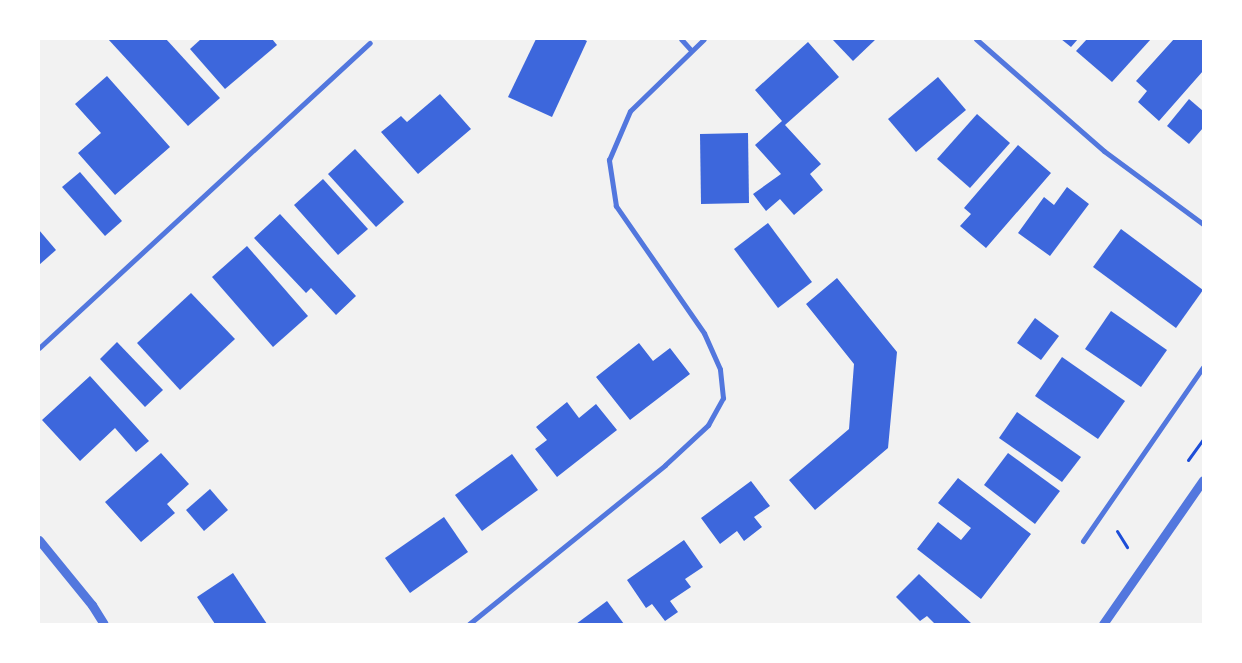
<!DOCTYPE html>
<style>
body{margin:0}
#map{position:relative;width:1242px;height:663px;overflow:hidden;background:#f2f2f2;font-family:Figtree,sans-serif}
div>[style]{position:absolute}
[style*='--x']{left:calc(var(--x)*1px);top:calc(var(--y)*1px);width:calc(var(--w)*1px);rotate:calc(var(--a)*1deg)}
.building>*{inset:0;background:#3d67dc}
.path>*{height:3px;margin:-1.5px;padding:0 1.5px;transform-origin:1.5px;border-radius:1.5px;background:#1d4ed8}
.minor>*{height:5px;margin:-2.5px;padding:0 2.5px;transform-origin:2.5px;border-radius:2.5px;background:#5277de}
.tertiary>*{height:9px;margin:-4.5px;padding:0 4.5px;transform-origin:4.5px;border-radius:4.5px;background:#5277de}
span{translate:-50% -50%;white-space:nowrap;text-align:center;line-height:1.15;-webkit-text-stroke:5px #fff;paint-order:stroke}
.frame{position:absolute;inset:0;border:40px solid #fff;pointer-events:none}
</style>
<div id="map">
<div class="building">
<i style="clip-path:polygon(108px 39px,166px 39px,220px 98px,188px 126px)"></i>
<i style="clip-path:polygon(201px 39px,272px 39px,277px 45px,225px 89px,190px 49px)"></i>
<i style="clip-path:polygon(536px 39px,583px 39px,587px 41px,552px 117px,508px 97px)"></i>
<i style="clip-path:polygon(832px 39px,876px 39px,853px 61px)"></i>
<i style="clip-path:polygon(1061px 39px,1078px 39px,1071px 47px)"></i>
<i style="clip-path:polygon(1087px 39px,1151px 39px,1112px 82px,1076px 51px)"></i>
<i style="clip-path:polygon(1174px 39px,1203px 39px,1203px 71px,1159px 121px,1138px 102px,1147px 91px,1136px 81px)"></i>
<i style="clip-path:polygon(808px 42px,839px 77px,785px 125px,821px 164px,810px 174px,823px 190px,794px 215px,780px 199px,766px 211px,753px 194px,781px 174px,755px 145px,782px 121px,755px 90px)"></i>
<i style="clip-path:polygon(107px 76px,170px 147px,115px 195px,78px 153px,101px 133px,75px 104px)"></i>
<i style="clip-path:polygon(938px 77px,966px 110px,916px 152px,888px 119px)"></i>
<i style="clip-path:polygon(440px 94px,471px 129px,418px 174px,381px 132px,401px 116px,407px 122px)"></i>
<i style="clip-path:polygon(1189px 99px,1203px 111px,1203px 128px,1189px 144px,1167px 126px)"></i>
<i style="clip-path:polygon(977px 114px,1010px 143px,970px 188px,937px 159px)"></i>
<i style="clip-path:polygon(748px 133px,749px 203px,701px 204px,700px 134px)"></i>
<i style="clip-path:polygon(1018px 145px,1051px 173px,986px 248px,960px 226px,971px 214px,964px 208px)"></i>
<i style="clip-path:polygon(355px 149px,404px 202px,376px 227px,328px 174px)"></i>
<i style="clip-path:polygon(80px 172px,122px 221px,105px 236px,62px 187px)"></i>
<i style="clip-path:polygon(323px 179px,368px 229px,338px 255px,294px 205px)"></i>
<i style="clip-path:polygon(1067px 187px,1089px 204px,1050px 256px,1018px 233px,1044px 197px,1054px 205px)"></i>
<i style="clip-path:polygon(280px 214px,356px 296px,336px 315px,311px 288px,306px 293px,254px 238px)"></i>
<i style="clip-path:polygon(768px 223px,812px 282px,778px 308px,734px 249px)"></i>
<i style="clip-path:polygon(1121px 229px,1203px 290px,1176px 328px,1093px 267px)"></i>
<i style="clip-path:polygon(39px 230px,56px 250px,39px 265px)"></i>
<i style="clip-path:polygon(247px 246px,308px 316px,273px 347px,212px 277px)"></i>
<i style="clip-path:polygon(837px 278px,897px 352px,888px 448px,815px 510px,789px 480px,849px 429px,854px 364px,806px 304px)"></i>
<i style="clip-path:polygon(191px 293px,235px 339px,180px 390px,137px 343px)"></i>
<i style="clip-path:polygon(1111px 311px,1167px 350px,1141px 387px,1085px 349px)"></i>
<i style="clip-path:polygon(1035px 318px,1059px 336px,1041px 360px,1017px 343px)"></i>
<i style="clip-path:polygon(117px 342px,163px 390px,145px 407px,100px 359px)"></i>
<i style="clip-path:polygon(639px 343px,653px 361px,670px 348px,690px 374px,630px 420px,596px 377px)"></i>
<i style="clip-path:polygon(1062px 357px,1125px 401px,1098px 439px,1035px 396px)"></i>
<i style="clip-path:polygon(90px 376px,149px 441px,136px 452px,115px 428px,80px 461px,42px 420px)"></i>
<i style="clip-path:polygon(567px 402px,579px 418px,596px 404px,617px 430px,557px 477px,535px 449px,547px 440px,536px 427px)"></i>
<i style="clip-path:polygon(1017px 412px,1081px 457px,1062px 482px,999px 438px)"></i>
<i style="clip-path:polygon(161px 453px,189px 484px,167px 504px,175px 513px,141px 542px,105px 502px)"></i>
<i style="clip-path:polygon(1008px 453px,1060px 491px,1035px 524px,984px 485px)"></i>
<i style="clip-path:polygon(512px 454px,538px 490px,482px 531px,455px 495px)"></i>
<i style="clip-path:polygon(958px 478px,1031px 534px,981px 599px,917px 549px,938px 522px,961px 540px,971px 528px,938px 503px)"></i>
<i style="clip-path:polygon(751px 481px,770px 506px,754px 517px,762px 527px,744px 541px,737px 531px,720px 544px,701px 518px)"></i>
<i style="clip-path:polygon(210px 489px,228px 510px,204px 531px,186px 510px)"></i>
<i style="clip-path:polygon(444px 517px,468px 552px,410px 593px,385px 558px)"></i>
<i style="clip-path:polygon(684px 540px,703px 567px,685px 579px,691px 587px,670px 601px,678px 612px,665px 621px,652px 604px,646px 608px,627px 580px)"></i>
<i style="clip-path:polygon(233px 573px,267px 624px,215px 624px,197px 597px)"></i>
<i style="clip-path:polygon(919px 574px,972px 624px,935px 624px,927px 616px,920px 621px,896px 597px)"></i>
<i style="clip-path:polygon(607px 601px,624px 624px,576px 624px)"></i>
</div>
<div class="path">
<i style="--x:1188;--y:460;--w:26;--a:-54"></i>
<i style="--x:1117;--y:531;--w:19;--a:58"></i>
</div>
<div class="minor">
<i style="--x:681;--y:39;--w:15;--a:48"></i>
<i style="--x:976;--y:39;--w:170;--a:41.2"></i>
<i style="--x:1104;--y:151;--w:123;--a:36.4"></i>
<i style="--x:39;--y:348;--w:450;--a:-42.7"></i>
<i style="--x:1083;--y:541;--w:211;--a:-55.4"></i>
<i style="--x:469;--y:624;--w:252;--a:-39"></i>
<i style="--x:665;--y:465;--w:59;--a:-42.9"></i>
<i style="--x:708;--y:425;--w:31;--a:-61"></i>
<i style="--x:723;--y:398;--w:29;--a:-96"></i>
<i style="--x:720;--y:369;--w:39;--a:-114"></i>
<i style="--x:704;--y:333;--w:155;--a:-124.7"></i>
<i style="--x:616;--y:206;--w:47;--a:-98.7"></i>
<i style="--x:609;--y:160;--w:53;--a:-66.8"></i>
<i style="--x:630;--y:111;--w:103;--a:-44.2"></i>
</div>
<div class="tertiary">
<i style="--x:39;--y:540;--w:84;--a:50.8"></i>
<i style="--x:92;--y:605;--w:22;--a:58"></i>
<i style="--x:1103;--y:624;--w:175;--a:-55.2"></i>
</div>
<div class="frame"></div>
</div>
